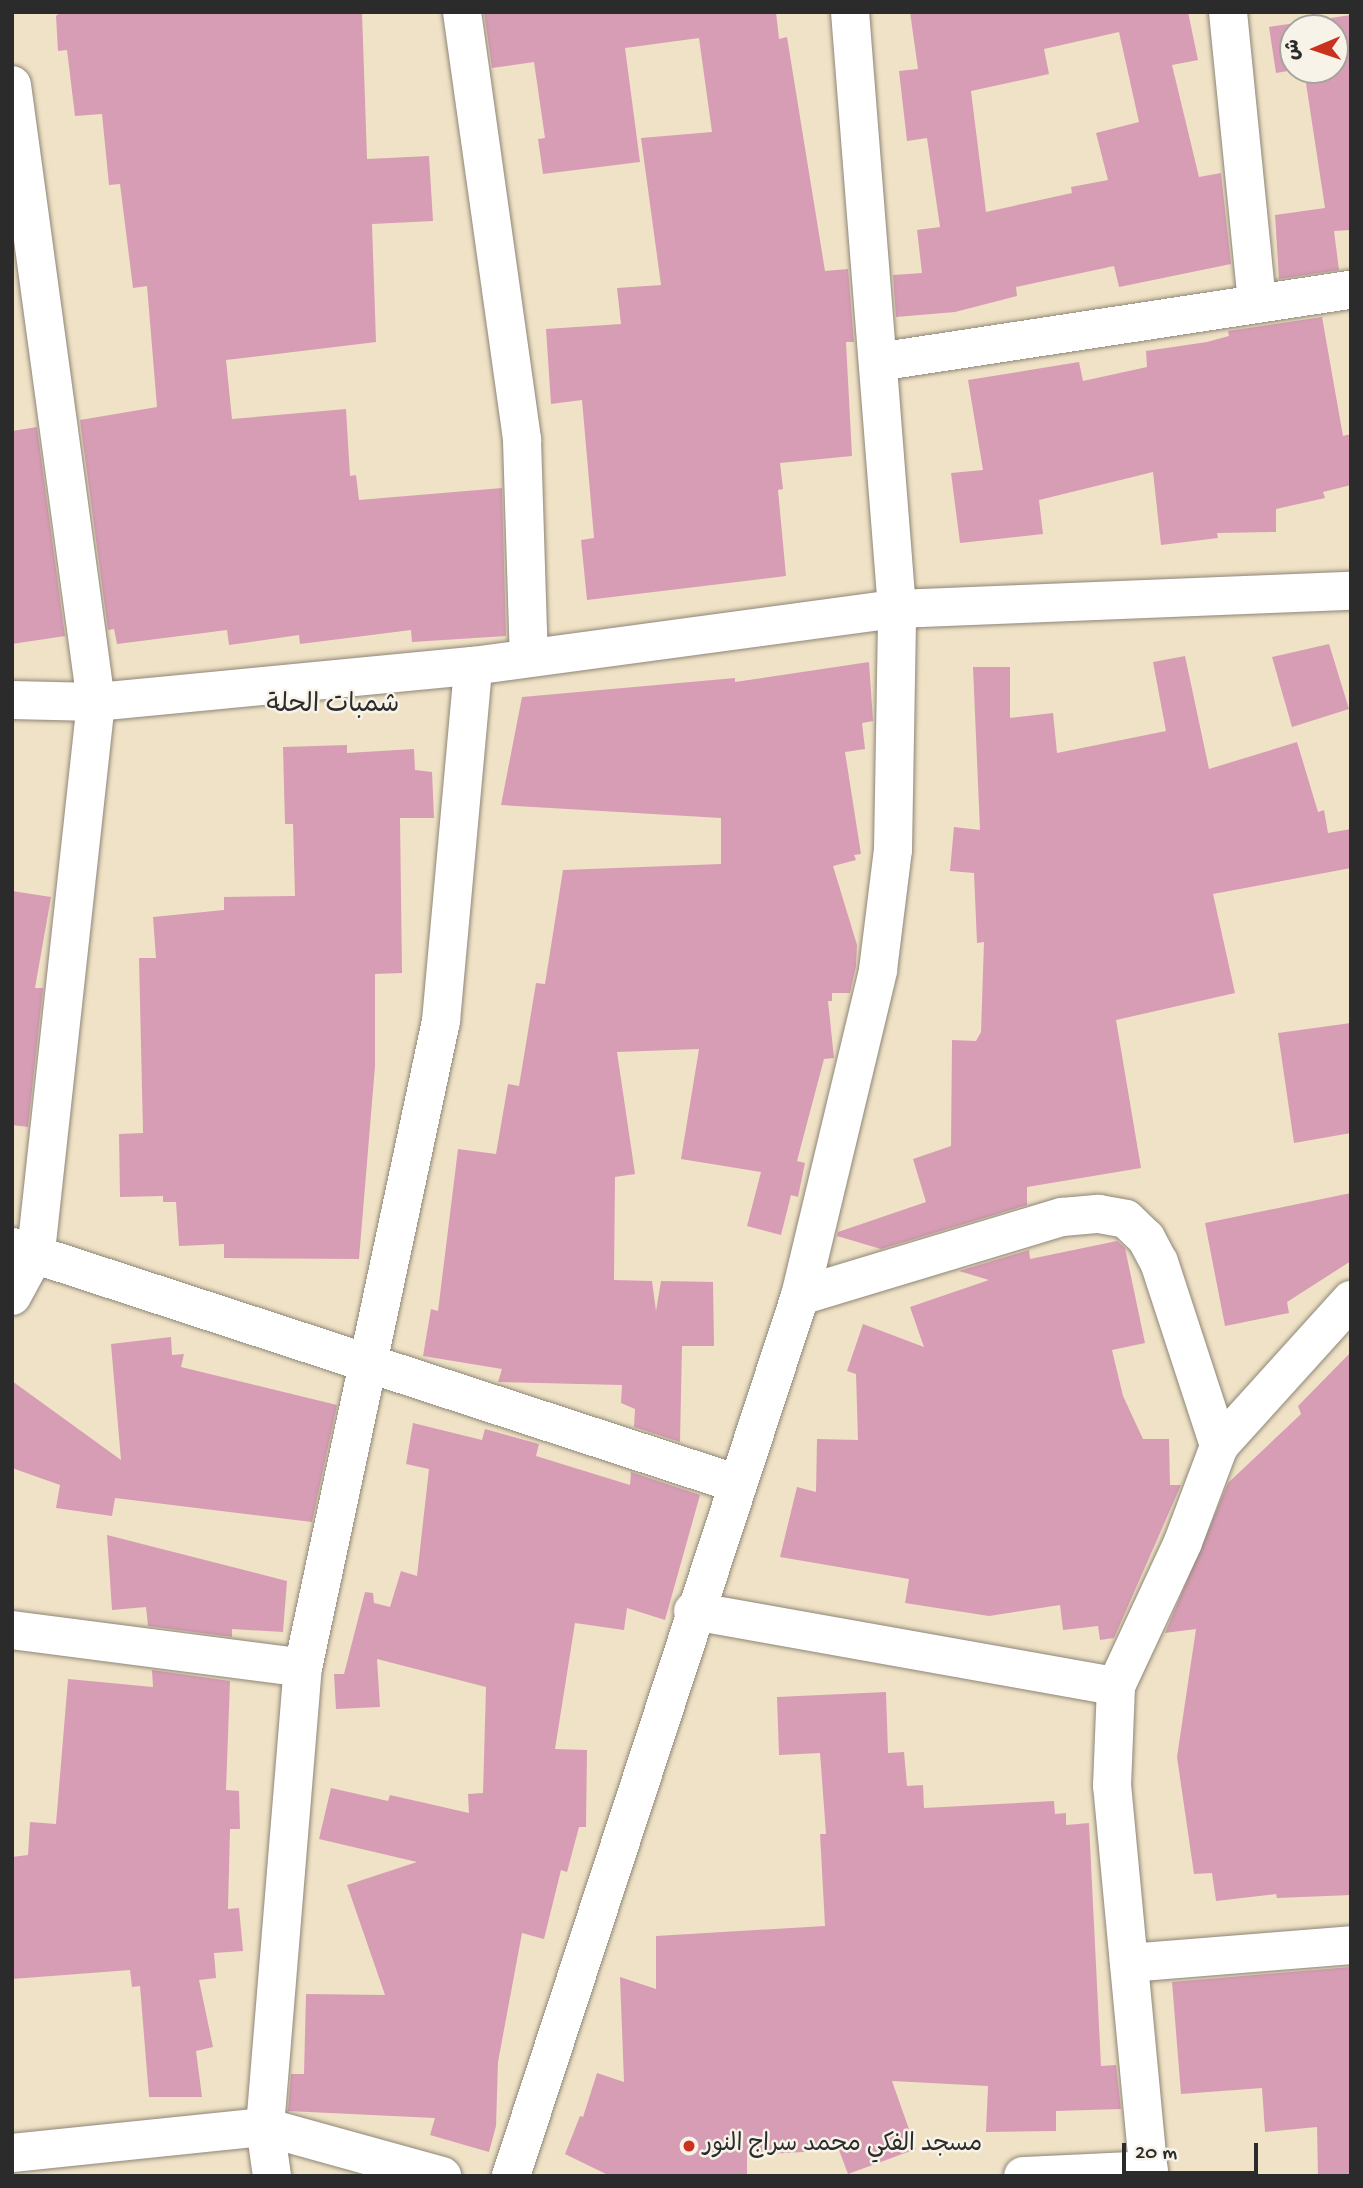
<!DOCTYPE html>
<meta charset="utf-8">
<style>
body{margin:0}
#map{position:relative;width:1363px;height:2188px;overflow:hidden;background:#f0e2c6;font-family:"Gochi Hand","Playpen Sans Arabic",sans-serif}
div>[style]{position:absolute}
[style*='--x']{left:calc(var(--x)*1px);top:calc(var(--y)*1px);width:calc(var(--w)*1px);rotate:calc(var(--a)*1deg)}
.building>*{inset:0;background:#d79db5}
.roads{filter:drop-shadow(0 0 2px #8e8678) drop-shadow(0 0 2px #8e8678)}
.minor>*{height:38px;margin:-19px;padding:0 19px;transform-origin:19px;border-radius:19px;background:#fff}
.dots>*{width:19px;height:19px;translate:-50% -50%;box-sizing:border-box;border:4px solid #f7f3e8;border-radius:50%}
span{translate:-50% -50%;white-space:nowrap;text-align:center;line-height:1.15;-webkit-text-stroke:5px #f7f3e8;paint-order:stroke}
.poi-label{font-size:24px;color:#2b2b2b}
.left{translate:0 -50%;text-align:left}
.neighbourhood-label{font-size:26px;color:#2b2b2b}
.frame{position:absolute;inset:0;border:14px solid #2b2b2b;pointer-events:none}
.north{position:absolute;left:1279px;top:14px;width:70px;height:70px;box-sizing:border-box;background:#f7f3e8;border:2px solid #a5a39c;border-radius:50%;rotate:268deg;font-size:19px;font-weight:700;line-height:28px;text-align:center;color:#2b2b2b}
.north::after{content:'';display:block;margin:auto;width:24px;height:32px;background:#c8321e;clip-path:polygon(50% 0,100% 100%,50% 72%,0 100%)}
.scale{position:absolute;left:1122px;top:2143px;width:136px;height:32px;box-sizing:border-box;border:4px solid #2b2b2b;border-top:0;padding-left:9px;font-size:21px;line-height:24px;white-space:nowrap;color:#2b2b2b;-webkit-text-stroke:5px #f7f3e8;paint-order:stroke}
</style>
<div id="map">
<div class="building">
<i style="clip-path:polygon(61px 12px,362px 12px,367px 159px,429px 156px,433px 221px,372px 224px,376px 342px,226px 360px,232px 419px,346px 409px,350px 476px,356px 475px,359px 500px,502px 488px,506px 636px,412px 642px,411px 630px,300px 644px,299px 635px,229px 645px,227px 630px,117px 644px,114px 629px,108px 630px,80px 420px,157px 407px,147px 286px,133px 288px,120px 184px,109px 185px,102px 114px,75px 116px,67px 50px,58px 51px,56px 16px)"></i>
<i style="clip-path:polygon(484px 12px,776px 12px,779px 39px,787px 37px,825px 271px,848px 269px,854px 342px,846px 342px,852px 456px,780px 463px,783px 489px,778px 490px,786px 576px,587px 600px,581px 540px,594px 538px,582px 400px,551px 404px,546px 329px,621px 324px,617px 288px,661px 285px,641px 138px,712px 132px,699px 38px,625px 48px,640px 162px,543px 174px,538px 139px,545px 138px,534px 62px,492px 68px)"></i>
<i style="clip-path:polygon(evenodd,910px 12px,1188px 12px,1198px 60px,1172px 65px,1199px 177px,1221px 173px,1231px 264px,1119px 287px,1114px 266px,1016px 287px,1017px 296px,955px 312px,896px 317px,893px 275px,922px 273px,917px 230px,940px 227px,927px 138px,907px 141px,899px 71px,918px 69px,910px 12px,1119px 32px,1139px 122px,1096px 133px,1108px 180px,1071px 187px,1072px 193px,986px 212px,971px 91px,1049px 74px,1044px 49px,1119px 32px)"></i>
<i style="clip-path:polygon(1351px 15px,1351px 230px,1334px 231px,1339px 270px,1279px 279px,1275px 215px,1325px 208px,1304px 70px,1335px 70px,1335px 28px,1293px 28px,1294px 70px,1276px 73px,1269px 27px)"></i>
<i style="clip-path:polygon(1322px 317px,1343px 436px,1351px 434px,1351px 485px,1323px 492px,1325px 498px,1276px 509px,1276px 532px,1217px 533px,1218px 538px,1161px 545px,1153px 472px,1039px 500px,1043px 534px,960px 543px,951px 473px,983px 470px,968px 380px,1079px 362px,1083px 381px,1147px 367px,1146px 351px,1207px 342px,1229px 336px,1228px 331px)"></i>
<i style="clip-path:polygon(37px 427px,65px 636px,12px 644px,12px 431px)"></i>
<i style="clip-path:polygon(1329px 644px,1349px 709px,1292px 727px,1272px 657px)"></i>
<i style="clip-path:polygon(1185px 656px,1209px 769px,1297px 742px,1318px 812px,1324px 810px,1328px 833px,1351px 829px,1351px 868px,1213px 894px,1235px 993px,1116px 1020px,1141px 1168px,1027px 1187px,1027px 1205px,881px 1249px,837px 1236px,838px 1232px,926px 1202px,913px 1159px,951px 1146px,952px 1040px,976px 1041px,981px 1032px,984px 942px,977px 943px,974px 873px,950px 871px,954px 827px,980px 830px,973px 667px,1010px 667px,1010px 718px,1053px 713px,1057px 753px,1166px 731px,1153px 662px)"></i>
<i style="clip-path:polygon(869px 662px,873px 721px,862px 723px,865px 749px,845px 752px,861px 854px,854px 855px,856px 860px,833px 866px,857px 945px,856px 966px,850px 993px,832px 993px,832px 1001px,828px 1001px,834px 1058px,824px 1059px,797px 1161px,805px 1163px,798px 1197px,791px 1195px,781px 1235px,747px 1226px,761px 1172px,681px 1159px,699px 1049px,617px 1052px,635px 1174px,615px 1177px,614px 1280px,652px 1281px,656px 1311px,661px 1281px,713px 1282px,714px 1346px,682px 1346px,680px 1442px,634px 1427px,635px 1409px,621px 1403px,622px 1385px,498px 1382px,502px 1369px,423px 1356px,431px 1309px,438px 1311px,458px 1149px,496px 1154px,508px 1084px,519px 1086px,536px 983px,545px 984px,563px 870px,721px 864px,721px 818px,501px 805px,522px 697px,735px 678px,735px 682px)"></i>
<i style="clip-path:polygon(347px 745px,347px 753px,414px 749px,415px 770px,432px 772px,434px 818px,400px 818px,402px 973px,375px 974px,375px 1066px,359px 1259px,224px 1258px,224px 1244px,179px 1246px,176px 1202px,163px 1202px,163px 1196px,120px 1197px,119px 1134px,143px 1133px,139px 958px,156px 958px,153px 917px,224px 910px,224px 897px,295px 896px,293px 824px,285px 824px,283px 747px)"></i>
<i style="clip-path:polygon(12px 891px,51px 897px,35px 988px,43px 988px,28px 1127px,12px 1125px)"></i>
<i style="clip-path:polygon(1351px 1023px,1351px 1133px,1294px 1143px,1278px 1033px)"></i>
<i style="clip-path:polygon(1351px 1193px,1351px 1261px,1287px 1302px,1289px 1313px,1225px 1326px,1205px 1223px)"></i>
<i style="clip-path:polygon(1117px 1241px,1125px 1248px,1145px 1343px,1112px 1350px,1123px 1396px,1143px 1439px,1169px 1439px,1170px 1485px,1181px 1485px,1114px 1638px,1100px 1640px,1098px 1626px,1063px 1630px,1060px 1605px,989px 1616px,905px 1603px,909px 1579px,780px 1557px,797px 1487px,816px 1492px,817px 1439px,858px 1440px,856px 1374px,847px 1371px,863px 1324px,924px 1347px,910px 1307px,989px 1280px,959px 1271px,1029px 1250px,1030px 1259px)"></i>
<i style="clip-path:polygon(171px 1337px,172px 1355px,184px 1354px,181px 1367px,337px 1405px,312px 1522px,115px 1498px,112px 1516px,56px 1508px,60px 1485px,12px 1468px,12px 1381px,121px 1460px,111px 1344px)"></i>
<i style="clip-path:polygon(1351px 1352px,1351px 1895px,1277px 1898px,1276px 1894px,1216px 1901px,1212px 1873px,1194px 1874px,1177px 1757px,1196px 1629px,1165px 1633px,1228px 1483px,1301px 1414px,1298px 1406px)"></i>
<i style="clip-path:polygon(413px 1423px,482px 1440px,485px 1429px,539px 1444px,536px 1456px,630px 1485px,631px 1472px,700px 1495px,665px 1620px,627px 1608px,624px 1630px,575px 1623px,555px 1749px,587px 1750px,586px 1827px,579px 1827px,567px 1872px,561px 1870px,544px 1939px,522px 1933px,498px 2062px,496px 2126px,489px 2152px,430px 2135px,435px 2118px,288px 2111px,291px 2074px,304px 2074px,306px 1994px,385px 1995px,347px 1885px,417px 1862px,319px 1839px,331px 1788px,388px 1801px,390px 1795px,469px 1813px,468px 1794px,483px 1793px,486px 1687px,377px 1659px,380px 1707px,336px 1709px,334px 1674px,344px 1674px,365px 1592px,373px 1593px,374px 1603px,390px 1607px,401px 1571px,417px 1576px,429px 1469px,406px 1464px)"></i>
<i style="clip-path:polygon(107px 1535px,287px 1581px,283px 1632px,232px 1629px,232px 1637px,148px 1626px,146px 1607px,112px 1610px)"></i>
<i style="clip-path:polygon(152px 1670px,230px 1681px,226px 1790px,239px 1791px,240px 1829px,230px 1829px,228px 1909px,239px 1908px,243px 1951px,214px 1953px,216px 1978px,199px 1980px,213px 2047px,196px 2051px,202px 2097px,149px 2097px,140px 1986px,132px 1987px,130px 1970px,12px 1979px,12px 1857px,28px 1855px,30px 1822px,56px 1824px,68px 1679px,153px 1687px)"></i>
<i style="clip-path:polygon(886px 1692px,888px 1753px,904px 1752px,907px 1786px,923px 1785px,924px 1808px,1054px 1801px,1055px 1814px,1066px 1813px,1066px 1825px,1089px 1823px,1101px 2066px,1116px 2065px,1121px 2109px,1056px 2111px,1056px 2131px,986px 2132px,988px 2086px,892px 2081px,916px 2149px,848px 2174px,839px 2150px,747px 2155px,747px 2174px,703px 2176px,610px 2176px,565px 2154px,580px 2116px,583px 2117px,597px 2073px,624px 2082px,620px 1977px,656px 1989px,656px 1936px,825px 1926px,820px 1834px,826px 1834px,820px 1753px,779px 1755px,777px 1697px)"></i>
<i style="clip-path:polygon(1351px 1967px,1351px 2176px,1318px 2176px,1317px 2127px,1265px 2132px,1262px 2088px,1181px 2094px,1172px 1982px)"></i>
</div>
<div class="roads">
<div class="minor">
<i style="--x:462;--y:12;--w:432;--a:82"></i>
<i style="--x:522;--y:440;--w:217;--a:88.2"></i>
<i style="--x:1228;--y:12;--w:291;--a:84.3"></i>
<i style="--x:12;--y:85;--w:623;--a:82.25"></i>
<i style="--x:96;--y:702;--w:553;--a:96.23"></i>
<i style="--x:36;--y:1252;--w:50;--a:118.6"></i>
<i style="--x:878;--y:362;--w:478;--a:-8.7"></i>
<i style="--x:12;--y:700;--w:84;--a:1.4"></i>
<i style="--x:96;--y:702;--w:379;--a:-5.5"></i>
<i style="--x:473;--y:666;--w:428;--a:-7.7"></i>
<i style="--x:897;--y:609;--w:454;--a:-2.3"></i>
<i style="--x:12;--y:1247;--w:764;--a:18.08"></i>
<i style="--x:800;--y:1296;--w:274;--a:-16.8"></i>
<i style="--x:1062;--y:1217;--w:37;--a:-5"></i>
<i style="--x:1099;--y:1214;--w:27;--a:10"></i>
<i style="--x:1126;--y:1219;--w:28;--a:44"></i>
<i style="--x:1146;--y:1238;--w:27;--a:62"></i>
<i style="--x:1159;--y:1262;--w:194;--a:71.9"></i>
<i style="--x:693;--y:1611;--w:430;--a:10.1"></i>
<i style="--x:12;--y:1630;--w:293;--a:7.4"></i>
<i style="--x:1129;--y:1963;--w:223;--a:-4.6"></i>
<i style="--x:12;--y:2153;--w:254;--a:-5.9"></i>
<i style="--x:265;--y:2127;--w:184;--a:15.5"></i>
<i style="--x:272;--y:2176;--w:49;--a:-98.1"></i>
<i style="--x:265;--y:2127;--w:461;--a:-85.3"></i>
<i style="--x:303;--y:1668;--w:662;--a:-77.96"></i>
<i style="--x:441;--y:1021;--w:356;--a:-84.8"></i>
<i style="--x:511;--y:2176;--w:926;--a:-71.82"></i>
<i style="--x:800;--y:1296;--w:335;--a:-76.5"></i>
<i style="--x:878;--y:970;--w:121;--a:-82.9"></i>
<i style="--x:893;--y:850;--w:241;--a:-89"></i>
<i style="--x:897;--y:609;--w:599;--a:-94.5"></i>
<i style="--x:1023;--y:2176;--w:126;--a:-2.7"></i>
<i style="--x:1149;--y:2176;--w:392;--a:-95.4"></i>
<i style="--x:1112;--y:1786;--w:100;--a:-87.7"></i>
<i style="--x:1116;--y:1686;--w:159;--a:-65"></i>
<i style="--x:1183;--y:1542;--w:103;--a:-69.4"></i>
<i style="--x:1219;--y:1446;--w:197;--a:-47.9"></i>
</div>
</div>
<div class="dots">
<i style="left:689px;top:2146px;background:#c8321e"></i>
</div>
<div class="poi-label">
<span class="left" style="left:703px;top:2146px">مسجد الفكي محمد سراج النور</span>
</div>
<div class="neighbourhood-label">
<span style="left:333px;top:707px">شمبات الحلة</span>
</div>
<div class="frame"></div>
<div class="north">ش</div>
<div class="scale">20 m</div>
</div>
